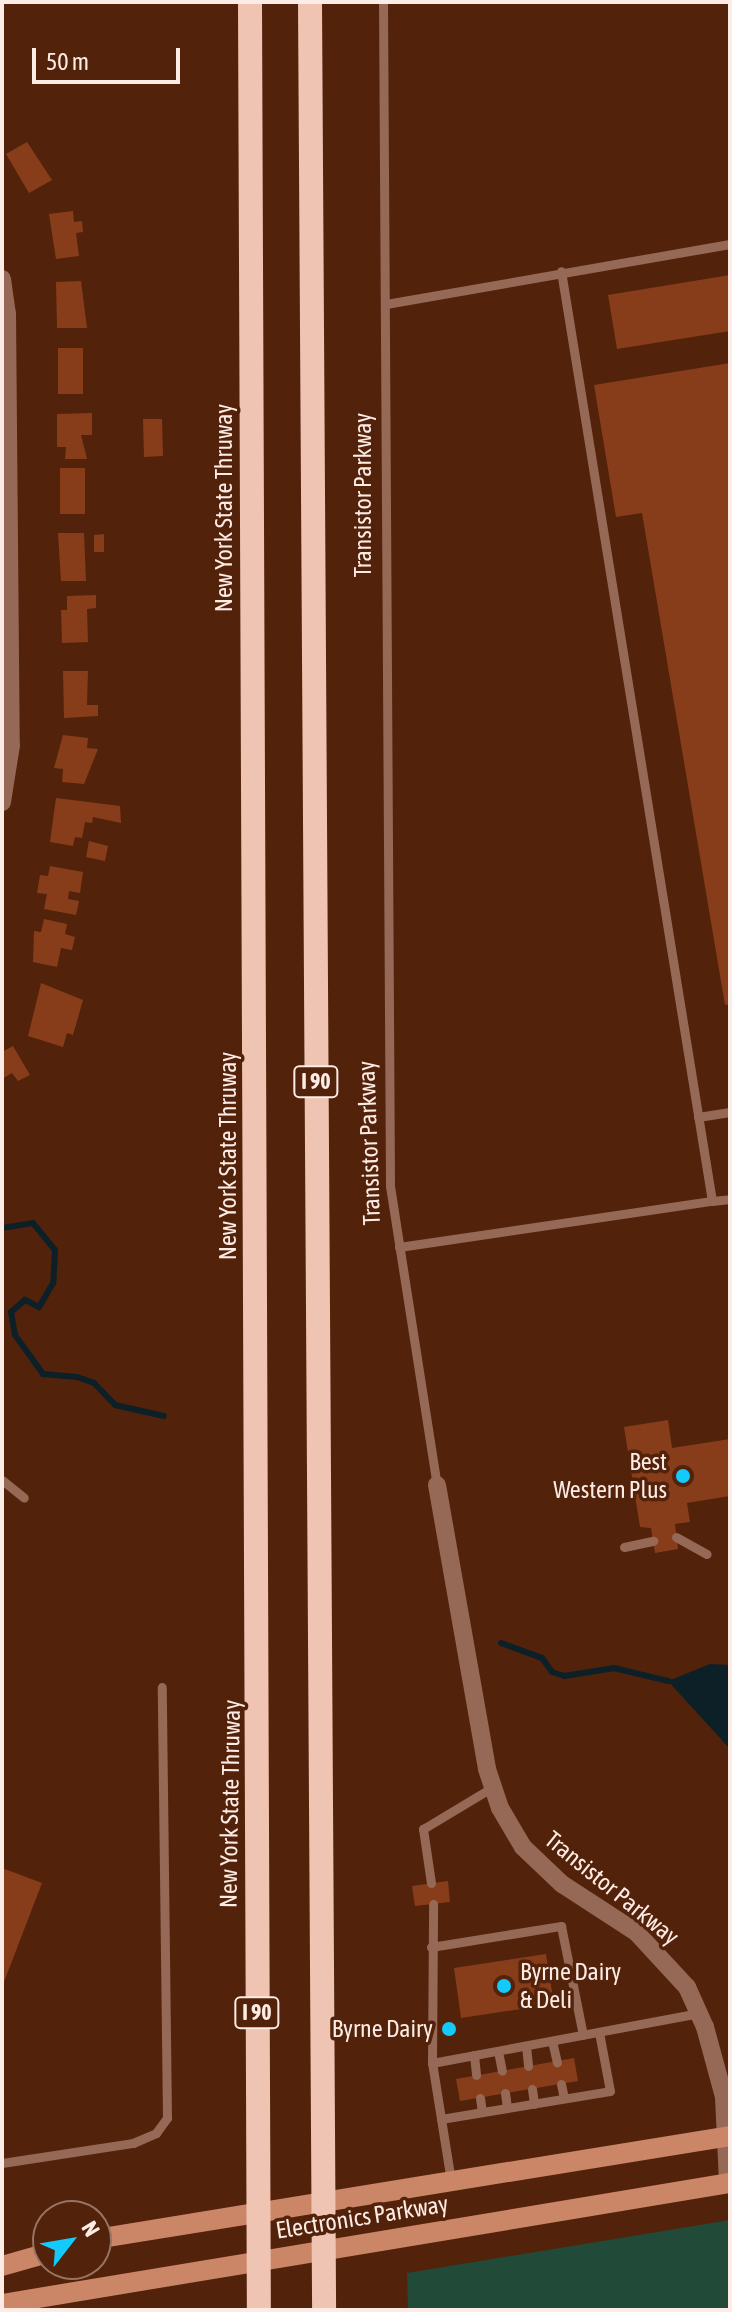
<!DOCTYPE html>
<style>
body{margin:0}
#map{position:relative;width:732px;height:2312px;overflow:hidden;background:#53220a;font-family:"Asap Condensed",sans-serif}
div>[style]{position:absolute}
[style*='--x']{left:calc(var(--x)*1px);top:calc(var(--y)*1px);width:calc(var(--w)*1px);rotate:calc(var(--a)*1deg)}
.green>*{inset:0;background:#214a38}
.water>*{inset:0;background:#0d2027}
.stream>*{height:6px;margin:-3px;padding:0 3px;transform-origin:3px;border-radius:3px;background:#0d2027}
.building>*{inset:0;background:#883d1a}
.lane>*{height:9px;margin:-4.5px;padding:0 4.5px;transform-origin:4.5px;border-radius:4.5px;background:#956956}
.street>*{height:18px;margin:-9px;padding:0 9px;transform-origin:9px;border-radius:9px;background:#956956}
.secondary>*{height:20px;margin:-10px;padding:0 10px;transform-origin:10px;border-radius:10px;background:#cb8668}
.highway>*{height:24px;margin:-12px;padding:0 12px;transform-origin:12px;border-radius:12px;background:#f0c4b2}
.dots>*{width:22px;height:22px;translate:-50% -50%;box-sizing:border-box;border:4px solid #53220a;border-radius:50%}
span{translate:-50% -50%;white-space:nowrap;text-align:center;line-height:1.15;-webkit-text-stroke:7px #53220a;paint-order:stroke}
.shield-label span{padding:2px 6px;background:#53220a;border:2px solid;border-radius:6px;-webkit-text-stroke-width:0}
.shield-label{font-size:22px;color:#fdece5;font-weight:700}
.street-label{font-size:24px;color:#fdece5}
.poi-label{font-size:24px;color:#fdece5}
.right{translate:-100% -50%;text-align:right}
.left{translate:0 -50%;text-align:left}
.frame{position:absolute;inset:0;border:4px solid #fdece5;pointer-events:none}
.north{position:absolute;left:32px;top:2200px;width:80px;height:80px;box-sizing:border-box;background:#53220a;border:2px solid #977362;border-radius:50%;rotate:59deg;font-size:22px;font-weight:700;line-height:32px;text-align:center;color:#fdece5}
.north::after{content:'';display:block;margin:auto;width:28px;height:36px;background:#13cafb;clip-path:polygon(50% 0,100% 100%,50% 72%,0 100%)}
.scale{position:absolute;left:32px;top:48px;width:148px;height:36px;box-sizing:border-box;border:4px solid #fdece5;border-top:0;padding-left:10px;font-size:24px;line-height:28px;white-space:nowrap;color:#fdece5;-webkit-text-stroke:6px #53220a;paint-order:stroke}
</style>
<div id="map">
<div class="green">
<i style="clip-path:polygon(730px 2220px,730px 2310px,408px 2310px,407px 2273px)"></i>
</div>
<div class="water">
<i style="clip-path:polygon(710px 1664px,730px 1665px,730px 1749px,668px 1681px)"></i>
</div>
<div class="stream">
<i style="--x:2;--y:1228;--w:31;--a:-9"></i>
<i style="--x:33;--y:1223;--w:35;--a:51"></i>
<i style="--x:55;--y:1250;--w:33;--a:93"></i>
<i style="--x:53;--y:1283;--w:28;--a:120"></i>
<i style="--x:39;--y:1307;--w:16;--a:-153"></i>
<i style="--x:25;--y:1300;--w:18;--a:139"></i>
<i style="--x:11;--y:1312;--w:23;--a:80"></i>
<i style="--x:15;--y:1335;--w:48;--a:54.3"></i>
<i style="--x:43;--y:1374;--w:34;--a:5"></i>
<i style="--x:77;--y:1377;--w:18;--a:19"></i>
<i style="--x:94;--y:1383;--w:30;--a:46"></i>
<i style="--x:115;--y:1405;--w:50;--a:12.7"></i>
<i style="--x:501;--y:1643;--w:44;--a:20.1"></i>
<i style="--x:542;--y:1658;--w:17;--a:54"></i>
<i style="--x:552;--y:1672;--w:13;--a:18"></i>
<i style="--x:564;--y:1676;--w:51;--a:-9.1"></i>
<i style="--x:614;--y:1668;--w:56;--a:13.5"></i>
</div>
<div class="building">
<i style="clip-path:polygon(27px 142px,52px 180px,29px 193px,6px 154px)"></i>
<i style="clip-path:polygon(73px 211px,74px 222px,82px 221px,83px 232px,76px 233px,79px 256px,56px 259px,49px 214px)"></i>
<i style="clip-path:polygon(730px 275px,730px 331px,617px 349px,608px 295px)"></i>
<i style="clip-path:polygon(81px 281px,87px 328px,57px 328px,56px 282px)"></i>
<i style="clip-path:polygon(58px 348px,83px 348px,83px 394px,58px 394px)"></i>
<i style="clip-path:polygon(730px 363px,730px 1004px,725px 1005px,642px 513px,616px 517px,594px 385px)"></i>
<i style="clip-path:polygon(92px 413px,92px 435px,81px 435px,87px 459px,65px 459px,66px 447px,57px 447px,57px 414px)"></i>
<i style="clip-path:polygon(143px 419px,162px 419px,163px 456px,144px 457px)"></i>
<i style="clip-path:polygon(60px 468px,85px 468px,85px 514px,60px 514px)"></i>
<i style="clip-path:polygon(58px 533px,84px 533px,86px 581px,61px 581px)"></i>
<i style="clip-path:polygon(104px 534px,104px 552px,94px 552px,94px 535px)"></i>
<i style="clip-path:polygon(96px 595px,96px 608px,87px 609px,88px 642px,62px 643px,61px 610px,67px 610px,67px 596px)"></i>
<i style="clip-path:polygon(63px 671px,88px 671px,87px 705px,98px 705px,98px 716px,64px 718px)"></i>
<i style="clip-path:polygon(63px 735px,88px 738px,87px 748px,98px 749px,84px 784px,62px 782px,63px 769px,54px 768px)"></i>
<i style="clip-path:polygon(56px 798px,120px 806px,121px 823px,93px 817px,92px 823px,85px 822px,82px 838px,75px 837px,73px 846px,50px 842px)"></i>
<i style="clip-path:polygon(89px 841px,108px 846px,105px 861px,86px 857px)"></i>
<i style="clip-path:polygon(50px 866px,83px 872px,80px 893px,69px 891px,68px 899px,79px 901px,76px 915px,44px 909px,47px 894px,37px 893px,40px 875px,48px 876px)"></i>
<i style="clip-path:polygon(44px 919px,67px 924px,65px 934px,75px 937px,72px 950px,61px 948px,57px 967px,33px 962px,34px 931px,41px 932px)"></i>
<i style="clip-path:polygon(41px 983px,83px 1000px,73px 1035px,67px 1033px,63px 1047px,28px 1036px)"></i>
<i style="clip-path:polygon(13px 1046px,30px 1075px,18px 1081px,12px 1073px,2px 1079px,2px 1052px)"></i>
<i style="clip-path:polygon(668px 1420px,672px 1448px,730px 1439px,730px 1496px,687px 1503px,690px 1522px,675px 1524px,678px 1549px,655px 1553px,651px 1528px,640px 1527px,624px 1427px)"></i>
<i style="clip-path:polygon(2px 1868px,42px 1883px,2px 1987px)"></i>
<i style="clip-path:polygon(448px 1881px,450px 1902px,415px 1906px,412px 1886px)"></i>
<i style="clip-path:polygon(546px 1954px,554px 2004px,461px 2018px,454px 1968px)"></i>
<i style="clip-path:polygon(574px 2058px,578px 2081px,460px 2101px,456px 2079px)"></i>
</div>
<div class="lane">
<i style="--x:383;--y:2;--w:1184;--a:89.66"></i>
<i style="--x:390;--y:1186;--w:303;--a:81.1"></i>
<i style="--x:386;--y:304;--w:349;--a:-9.9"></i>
<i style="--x:698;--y:1117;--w:32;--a:-9"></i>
<i style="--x:712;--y:1201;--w:18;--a:-6"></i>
<i style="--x:399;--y:1247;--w:316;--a:-8.4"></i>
<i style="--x:712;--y:1201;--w:942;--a:-99.22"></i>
<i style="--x:2;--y:1480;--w:28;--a:39"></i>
<i style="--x:676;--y:1537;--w:35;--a:29"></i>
<i style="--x:624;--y:1547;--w:30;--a:-12"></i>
<i style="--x:431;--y:1883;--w:55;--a:-98.4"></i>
<i style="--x:423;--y:1829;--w:82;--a:-31"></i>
<i style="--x:431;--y:1947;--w:132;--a:-9.2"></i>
<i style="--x:561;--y:1926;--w:111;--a:78.6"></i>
<i style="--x:552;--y:2041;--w:22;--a:77"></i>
<i style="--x:526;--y:2046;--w:20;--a:84"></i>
<i style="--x:498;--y:2051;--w:20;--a:79"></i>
<i style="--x:474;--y:2055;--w:20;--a:84"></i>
<i style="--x:432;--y:2063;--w:159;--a:-89.6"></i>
<i style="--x:561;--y:2084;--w:14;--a:78"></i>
<i style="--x:532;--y:2089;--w:15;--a:82"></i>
<i style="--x:505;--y:2093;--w:15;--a:82"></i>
<i style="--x:480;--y:2098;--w:14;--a:82"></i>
<i style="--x:441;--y:2119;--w:171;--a:-9.4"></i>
<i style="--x:610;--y:2091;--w:60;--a:-100.6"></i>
<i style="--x:2;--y:2163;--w:133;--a:-8.7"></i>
<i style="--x:133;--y:2143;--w:25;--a:-23"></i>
<i style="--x:156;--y:2133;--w:19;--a:-54"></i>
<i style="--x:167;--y:2118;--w:431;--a:-90.7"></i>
<i style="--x:451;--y:2181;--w:120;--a:-99.1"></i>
<i style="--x:432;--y:2063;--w:272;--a:-10.6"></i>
</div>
<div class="street">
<i style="--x:2;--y:279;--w:34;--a:82"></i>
<i style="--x:7;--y:313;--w:432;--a:89.5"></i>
<i style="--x:11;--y:745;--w:58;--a:99"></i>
<i style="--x:437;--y:1485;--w:288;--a:80"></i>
<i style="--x:487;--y:1769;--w:41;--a:71.6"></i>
<i style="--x:500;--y:1808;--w:45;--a:59.5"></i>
<i style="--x:523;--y:1847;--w:54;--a:43.5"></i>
<i style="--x:562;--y:1884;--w:88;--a:33"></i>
<i style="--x:636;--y:1932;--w:75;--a:47.2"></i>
<i style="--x:687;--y:1987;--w:44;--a:65.8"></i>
<i style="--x:705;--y:2027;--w:73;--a:74.8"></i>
<i style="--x:724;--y:2097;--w:86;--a:87.3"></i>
</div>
<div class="secondary">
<i style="--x:96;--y:2239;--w:642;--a:-9.23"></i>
<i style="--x:2;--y:2266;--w:48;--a:-15.8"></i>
<i style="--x:2;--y:2304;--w:738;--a:-9.44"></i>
</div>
<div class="highway">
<i style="--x:250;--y:2;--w:2308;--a:89.78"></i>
<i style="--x:310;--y:2;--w:2308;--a:89.65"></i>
</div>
<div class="dots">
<i style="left:683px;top:1476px;background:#13cafb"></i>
<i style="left:504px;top:1986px;background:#13cafb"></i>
<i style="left:449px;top:2029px;background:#13cafb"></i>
</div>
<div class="shield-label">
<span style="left:316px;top:1082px">I 90</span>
<span style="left:257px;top:2013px">I 90</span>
</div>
<div class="street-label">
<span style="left:363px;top:495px;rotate:-90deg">Transistor Parkway</span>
<span style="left:224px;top:508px;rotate:-90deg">New York State Thruway</span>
<span style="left:369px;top:1143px;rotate:-92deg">Transistor Parkway</span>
<span style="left:228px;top:1156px;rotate:-90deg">New York State Thruway</span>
<span style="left:230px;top:1804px;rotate:-89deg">New York State Thruway</span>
<span style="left:612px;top:1888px;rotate:39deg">Transistor Parkway</span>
<span style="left:362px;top:2217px;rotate:-9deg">Electronics Parkway</span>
</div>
<div class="poi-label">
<span class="right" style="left:667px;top:1476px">Best<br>Western Plus</span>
<span class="left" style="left:520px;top:1986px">Byrne Dairy<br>&amp; Deli</span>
<span class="right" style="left:433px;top:2029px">Byrne Dairy</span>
</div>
<div class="frame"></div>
<div class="north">N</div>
<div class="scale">50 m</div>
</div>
